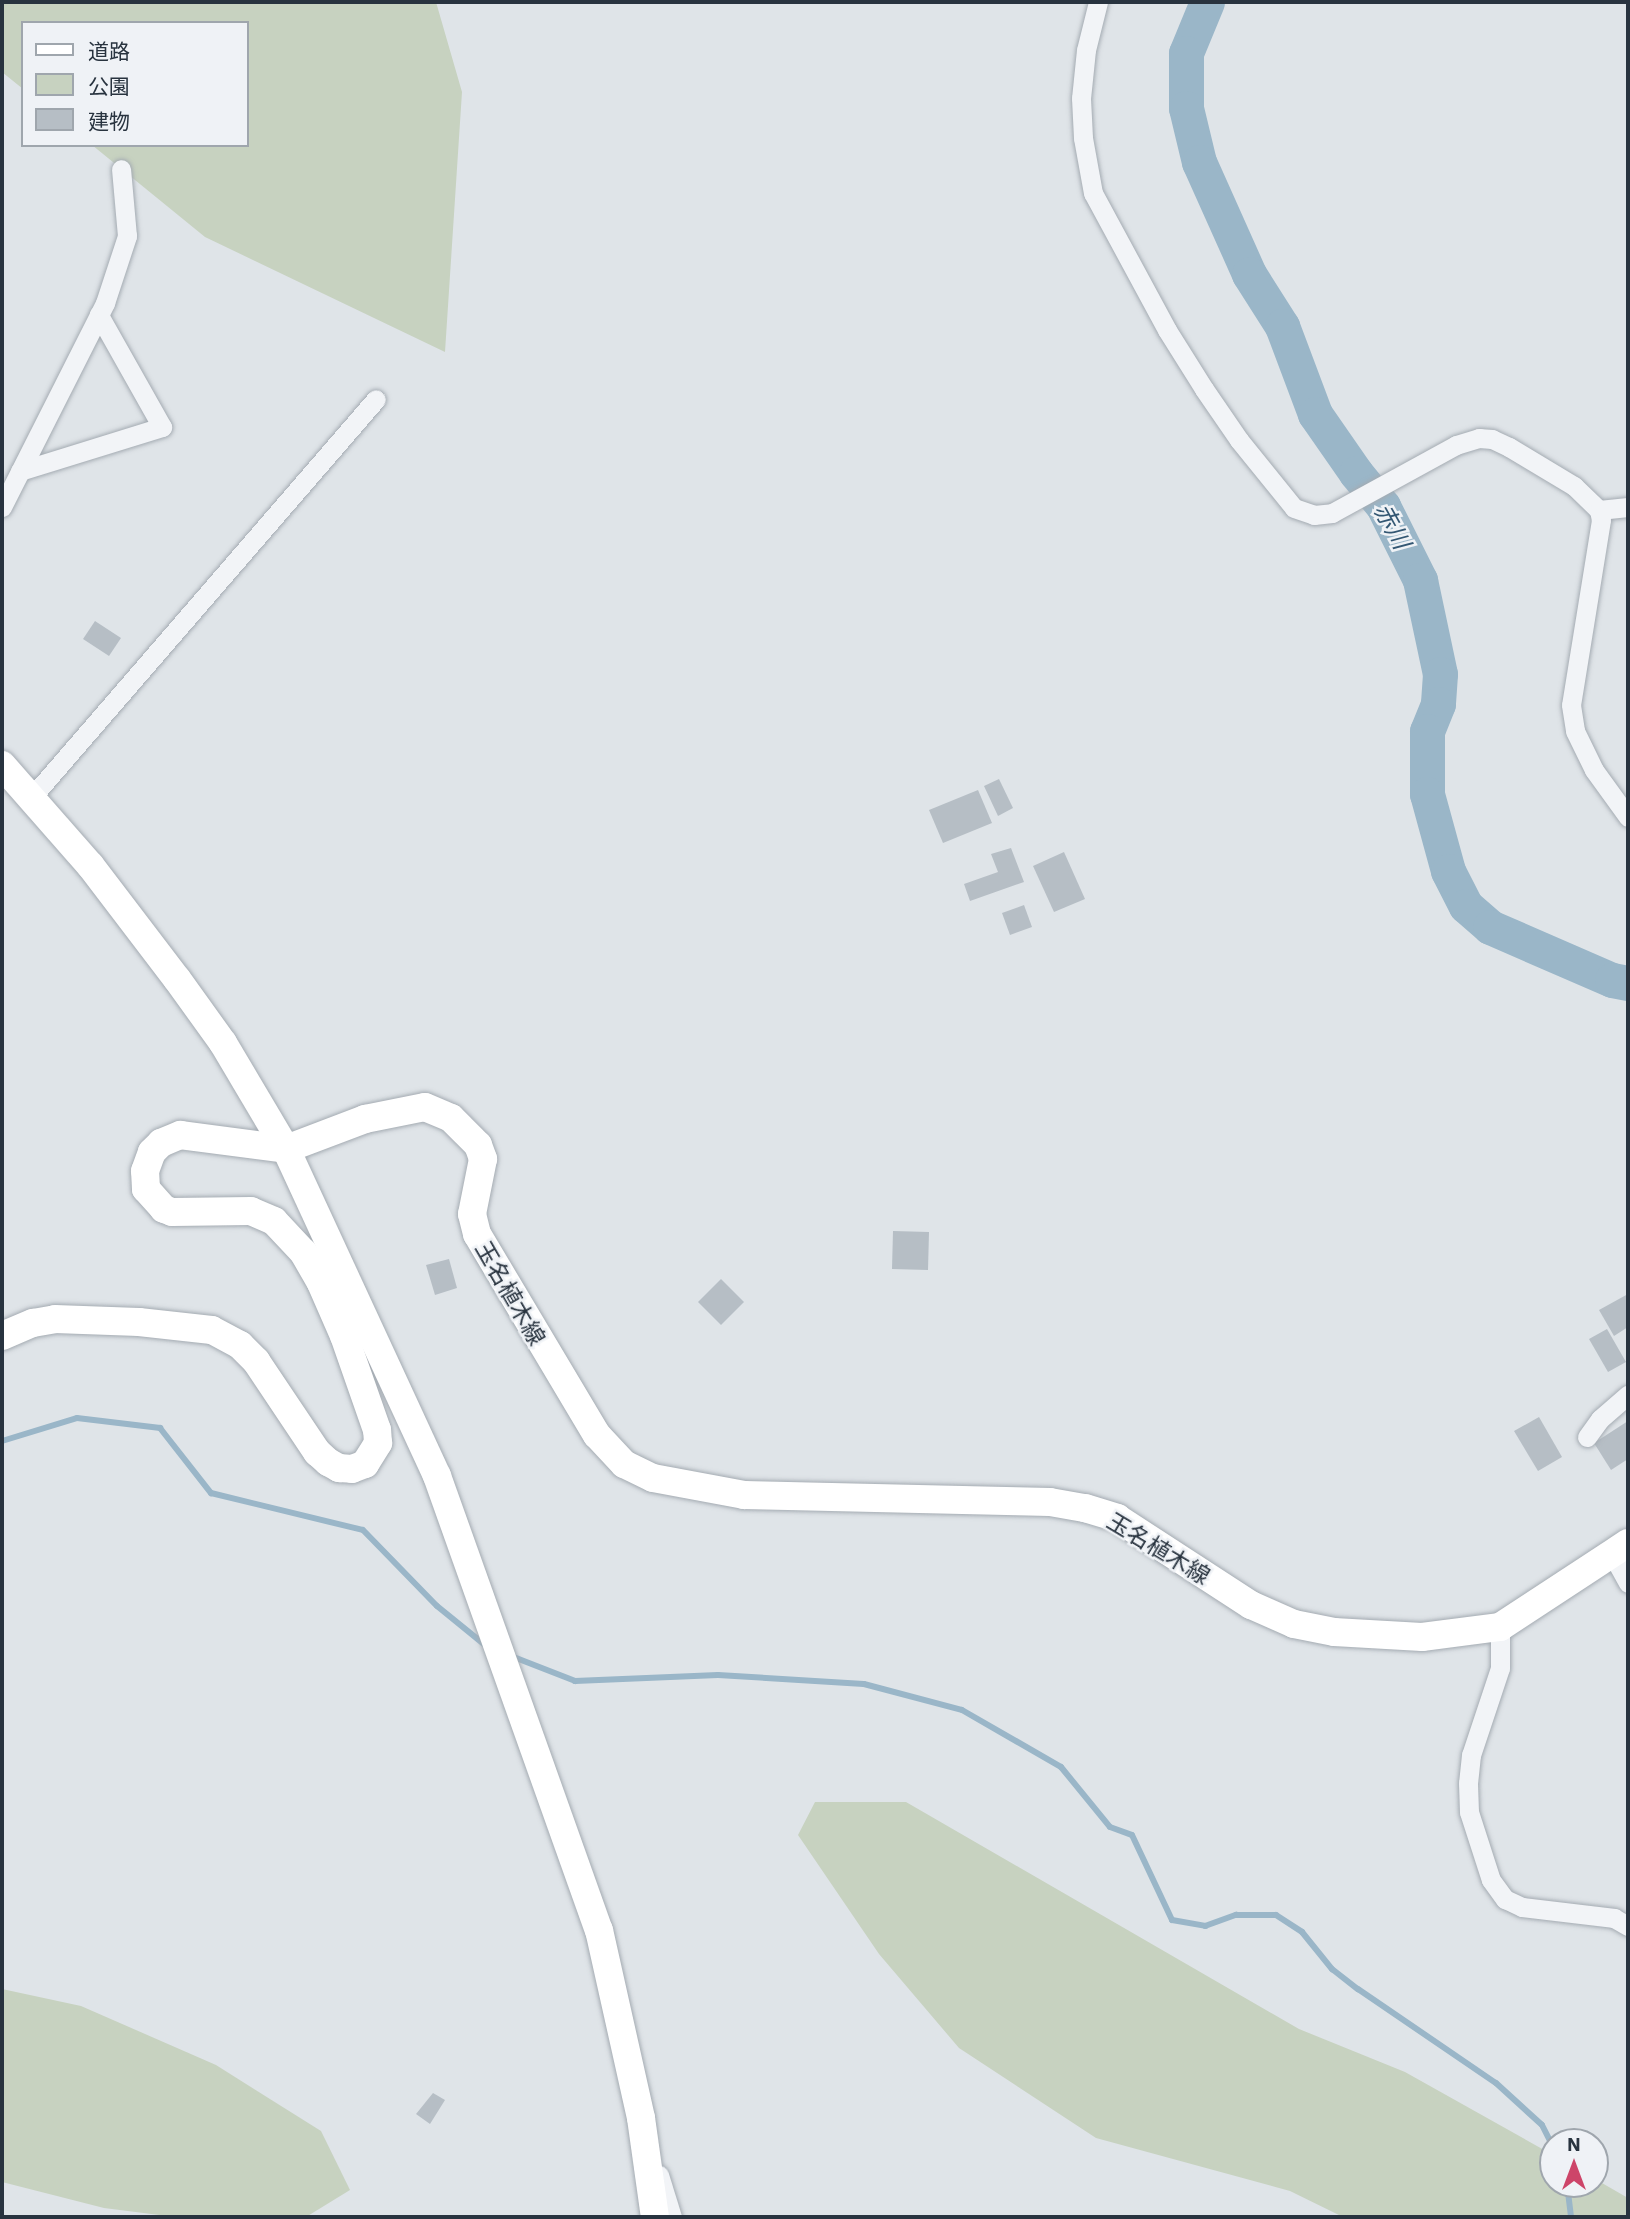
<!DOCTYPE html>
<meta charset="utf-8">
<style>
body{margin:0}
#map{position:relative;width:1630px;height:2219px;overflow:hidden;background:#dfe4e8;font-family:"IBM Plex Sans","Noto Sans JP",sans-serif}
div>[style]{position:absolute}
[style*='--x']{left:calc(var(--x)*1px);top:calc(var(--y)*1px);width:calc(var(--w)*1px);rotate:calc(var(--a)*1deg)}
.green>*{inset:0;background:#c7d2c0}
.stream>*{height:6px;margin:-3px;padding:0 3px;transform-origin:3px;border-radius:3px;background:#9ab6c8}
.river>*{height:35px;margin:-17.5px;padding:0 17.5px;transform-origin:17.5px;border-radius:17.5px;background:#9ab6c8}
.building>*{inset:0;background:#b6bec5}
.roads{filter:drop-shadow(0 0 2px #a4abb2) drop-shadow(0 0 2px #a4abb2)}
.street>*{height:19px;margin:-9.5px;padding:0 9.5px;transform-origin:9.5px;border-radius:9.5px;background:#f2f4f7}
.secondary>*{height:28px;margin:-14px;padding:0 14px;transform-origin:14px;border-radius:14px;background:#fff}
span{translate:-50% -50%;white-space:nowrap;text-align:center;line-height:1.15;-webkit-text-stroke:5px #eff2f6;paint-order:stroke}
.street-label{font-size:23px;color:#28333f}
.water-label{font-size:24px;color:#335773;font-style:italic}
.frame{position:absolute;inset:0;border:4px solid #28333f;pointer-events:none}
.legend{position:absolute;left:21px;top:21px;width:228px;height:126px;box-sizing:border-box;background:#eff2f6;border:2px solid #9fa6ad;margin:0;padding:9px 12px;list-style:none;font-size:21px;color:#28333f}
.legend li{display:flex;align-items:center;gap:14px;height:35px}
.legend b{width:35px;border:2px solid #9fa6ad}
.north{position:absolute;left:1539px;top:2128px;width:70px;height:70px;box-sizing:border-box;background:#eff2f6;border:2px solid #9fa6ad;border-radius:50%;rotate:0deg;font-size:19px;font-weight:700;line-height:28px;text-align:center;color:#28333f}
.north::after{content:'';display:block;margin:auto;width:24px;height:32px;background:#cd4569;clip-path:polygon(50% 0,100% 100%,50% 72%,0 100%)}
</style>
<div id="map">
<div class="green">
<i style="clip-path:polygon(2px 2px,436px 2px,462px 92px,445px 352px,205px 237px,92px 145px,247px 145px,247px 23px,23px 23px,23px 89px,2px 72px)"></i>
<i style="clip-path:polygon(815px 1802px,906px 1802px,1299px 2029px,1405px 2072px,1553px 2155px,1553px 2184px,1595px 2184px,1595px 2179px,1628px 2198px,1628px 2217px,1343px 2217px,1290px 2191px,1096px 2138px,959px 2048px,879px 1954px,798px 1835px)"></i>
<i style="clip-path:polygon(2px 1989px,81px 2006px,216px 2065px,321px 2131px,350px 2190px,306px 2217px,175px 2217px,104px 2208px,2px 2182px)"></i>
</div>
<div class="stream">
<i style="--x:2;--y:1441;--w:78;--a:-17"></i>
<i style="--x:77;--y:1418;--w:84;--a:6.9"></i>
<i style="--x:160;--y:1428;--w:83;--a:51.9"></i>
<i style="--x:211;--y:1493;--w:156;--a:13.7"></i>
<i style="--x:363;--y:1530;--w:106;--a:45.8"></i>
<i style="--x:437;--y:1606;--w:62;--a:39.1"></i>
<i style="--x:511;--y:1656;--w:69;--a:21.3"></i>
<i style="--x:575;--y:1681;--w:143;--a:-2.4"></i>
<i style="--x:718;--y:1675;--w:146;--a:3.5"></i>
<i style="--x:864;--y:1684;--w:101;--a:14.9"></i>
<i style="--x:962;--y:1710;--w:114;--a:29.9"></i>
<i style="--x:1061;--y:1767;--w:77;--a:50.8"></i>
<i style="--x:1110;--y:1827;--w:23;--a:20"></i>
<i style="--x:1132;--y:1835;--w:94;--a:64.8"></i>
<i style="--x:1172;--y:1920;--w:34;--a:10"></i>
<i style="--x:1205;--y:1926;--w:33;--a:-20"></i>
<i style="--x:1236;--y:1915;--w:40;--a:0"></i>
<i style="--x:1276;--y:1915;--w:31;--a:33"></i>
<i style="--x:1302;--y:1932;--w:48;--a:51"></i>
<i style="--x:1332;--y:1969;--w:33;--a:38"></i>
<i style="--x:1358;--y:1989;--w:167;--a:34.3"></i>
<i style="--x:1496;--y:2083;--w:62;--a:42.4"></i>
<i style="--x:1542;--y:2125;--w:25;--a:63"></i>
<i style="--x:1567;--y:2184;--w:33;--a:83"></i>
</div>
<div class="river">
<i style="--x:1207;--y:2;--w:55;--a:112.4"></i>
<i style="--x:1186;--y:53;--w:55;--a:90"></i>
<i style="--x:1186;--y:108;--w:56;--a:76.5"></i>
<i style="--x:1199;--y:162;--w:123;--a:65.9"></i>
<i style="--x:1249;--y:274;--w:62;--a:57.6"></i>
<i style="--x:1282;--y:326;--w:94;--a:69.4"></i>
<i style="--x:1315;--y:414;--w:72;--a:55.2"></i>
<i style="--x:1356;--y:473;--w:43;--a:50.7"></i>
<i style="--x:1383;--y:506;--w:83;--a:63.4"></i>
<i style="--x:1420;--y:580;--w:96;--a:78"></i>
<i style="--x:1440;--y:674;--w:30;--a:94"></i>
<i style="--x:1438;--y:704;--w:29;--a:112"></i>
<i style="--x:1427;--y:731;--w:63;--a:90"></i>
<i style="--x:1427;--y:794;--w:80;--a:74.7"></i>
<i style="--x:1448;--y:871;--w:39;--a:63"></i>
<i style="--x:1466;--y:906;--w:32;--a:41"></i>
<i style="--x:1490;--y:927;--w:133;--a:23.5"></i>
<i style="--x:1612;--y:980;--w:16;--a:11"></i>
</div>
<div class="building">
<i style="clip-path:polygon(95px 621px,121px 638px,109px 656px,83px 639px)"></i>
<i style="clip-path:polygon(999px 779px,1013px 808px,998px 816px,984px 786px)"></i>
<i style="clip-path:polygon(978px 790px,992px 823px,943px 843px,929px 810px)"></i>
<i style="clip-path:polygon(1011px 848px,1024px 882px,970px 901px,964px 884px,998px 872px,991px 854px)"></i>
<i style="clip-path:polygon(1064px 852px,1085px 899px,1054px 912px,1033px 866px)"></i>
<i style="clip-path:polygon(1024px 905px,1032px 927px,1010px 935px,1002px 913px)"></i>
<i style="clip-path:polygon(893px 1231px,929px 1232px,928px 1270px,892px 1269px)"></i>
<i style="clip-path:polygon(449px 1259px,457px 1288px,435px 1295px,426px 1265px)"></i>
<i style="clip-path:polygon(721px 1279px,744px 1302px,721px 1325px,698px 1302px)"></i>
<i style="clip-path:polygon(1628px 1294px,1628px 1327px,1614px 1336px,1599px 1310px)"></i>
<i style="clip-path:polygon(1607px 1329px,1626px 1362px,1608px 1372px,1589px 1339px)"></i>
<i style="clip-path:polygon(1539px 1417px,1562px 1457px,1538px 1471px,1514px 1431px)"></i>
<i style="clip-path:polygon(1628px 1421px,1628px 1459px,1611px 1470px,1594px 1443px)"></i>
<i style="clip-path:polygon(433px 2093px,445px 2100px,430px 2124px,416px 2114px)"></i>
</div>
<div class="roads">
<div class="street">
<i style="--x:1098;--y:2;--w:49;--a:104"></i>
<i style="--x:1086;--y:50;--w:48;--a:95.9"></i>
<i style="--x:1081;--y:98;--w:40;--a:87.1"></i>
<i style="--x:1083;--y:138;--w:56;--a:79.7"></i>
<i style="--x:1093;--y:193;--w:156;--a:61.6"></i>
<i style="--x:1167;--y:330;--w:70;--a:57.9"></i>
<i style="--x:1204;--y:389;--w:62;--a:55.5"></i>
<i style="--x:1239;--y:440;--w:87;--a:51"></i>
<i style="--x:1294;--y:508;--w:21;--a:19"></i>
<i style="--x:1314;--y:515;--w:18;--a:-6"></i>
<i style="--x:1332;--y:513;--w:141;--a:-28.7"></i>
<i style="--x:1456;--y:445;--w:24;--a:-17"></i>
<i style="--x:1479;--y:438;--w:13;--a:4"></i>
<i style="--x:1492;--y:439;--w:19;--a:25"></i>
<i style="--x:1509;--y:447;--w:76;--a:31"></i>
<i style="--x:1574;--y:486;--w:35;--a:44"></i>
<i style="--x:1599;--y:510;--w:10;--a:79"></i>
<i style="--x:1601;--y:520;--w:187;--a:99.2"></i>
<i style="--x:1571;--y:705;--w:26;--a:81"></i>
<i style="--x:1575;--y:731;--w:43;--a:64"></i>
<i style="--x:1594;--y:770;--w:58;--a:54.1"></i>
<i style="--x:20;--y:471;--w:149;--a:-17.2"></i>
<i style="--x:162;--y:427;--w:129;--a:-119.4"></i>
<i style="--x:2;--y:507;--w:229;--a:-63.2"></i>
<i style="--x:105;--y:303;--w:71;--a:-71.8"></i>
<i style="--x:127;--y:236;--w:67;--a:-95.1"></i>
<i style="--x:1599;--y:510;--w:29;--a:-6"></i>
<i style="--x:31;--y:798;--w:527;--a:-49.15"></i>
<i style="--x:1587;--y:1437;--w:22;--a:-54"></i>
<i style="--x:1600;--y:1419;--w:37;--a:-41"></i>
<i style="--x:1612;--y:1554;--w:33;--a:61"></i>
<i style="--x:1500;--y:1627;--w:41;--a:90"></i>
<i style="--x:1500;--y:1668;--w:92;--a:108.4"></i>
<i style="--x:1471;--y:1755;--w:28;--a:96"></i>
<i style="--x:1468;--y:1783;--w:29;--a:88"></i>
<i style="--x:1469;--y:1812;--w:71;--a:72.1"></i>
<i style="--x:1491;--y:1880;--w:24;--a:54"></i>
<i style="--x:1505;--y:1899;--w:19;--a:25"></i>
<i style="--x:1522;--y:1907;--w:93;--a:6.8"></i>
<i style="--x:1614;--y:1918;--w:16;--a:30"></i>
<i style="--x:659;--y:2175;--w:44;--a:72.8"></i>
</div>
<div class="secondary">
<i style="--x:2;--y:765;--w:133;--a:48.7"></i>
<i style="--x:90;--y:865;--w:143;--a:52.7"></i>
<i style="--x:177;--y:979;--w:79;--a:54.3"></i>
<i style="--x:223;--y:1043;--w:123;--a:59.3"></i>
<i style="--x:286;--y:1149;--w:360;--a:65.2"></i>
<i style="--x:437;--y:1476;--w:482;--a:70.4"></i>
<i style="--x:599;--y:1930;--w:193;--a:77.4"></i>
<i style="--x:641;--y:2118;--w:100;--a:82"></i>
<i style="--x:2;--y:1336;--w:34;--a:-23"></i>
<i style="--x:33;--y:1323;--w:22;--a:-10"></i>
<i style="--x:55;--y:1319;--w:84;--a:2"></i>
<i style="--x:139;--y:1322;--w:73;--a:6.3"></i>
<i style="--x:212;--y:1330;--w:32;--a:28"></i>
<i style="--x:240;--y:1345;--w:23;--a:45"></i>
<i style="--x:256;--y:1361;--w:110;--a:56.2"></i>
<i style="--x:317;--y:1452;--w:15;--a:42"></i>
<i style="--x:328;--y:1462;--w:13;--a:29"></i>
<i style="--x:339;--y:1468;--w:13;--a:4"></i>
<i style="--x:352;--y:1469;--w:14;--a:-21"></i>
<i style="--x:365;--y:1464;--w:25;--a:-58"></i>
<i style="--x:378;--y:1443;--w:13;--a:-94"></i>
<i style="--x:377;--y:1430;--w:100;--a:-109.3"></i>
<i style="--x:344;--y:1336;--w:58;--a:-113.5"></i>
<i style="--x:321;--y:1283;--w:36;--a:-120"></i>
<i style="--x:303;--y:1252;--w:42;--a:-133.1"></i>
<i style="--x:274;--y:1221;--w:25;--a:-157"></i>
<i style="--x:251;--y:1211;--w:79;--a:179.3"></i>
<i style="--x:172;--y:1212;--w:9;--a:-159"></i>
<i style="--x:164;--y:1209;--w:27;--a:-132"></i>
<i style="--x:146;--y:1189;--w:18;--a:-93"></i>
<i style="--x:145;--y:1171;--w:20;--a:-70"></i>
<i style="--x:152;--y:1152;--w:13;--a:-45"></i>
<i style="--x:161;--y:1143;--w:21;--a:-23"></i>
<i style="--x:180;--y:1135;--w:107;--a:7.5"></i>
<i style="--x:286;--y:1149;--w:85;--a:-20.8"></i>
<i style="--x:365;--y:1119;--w:61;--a:-11.3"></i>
<i style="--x:425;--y:1107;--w:28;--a:23"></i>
<i style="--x:451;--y:1118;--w:38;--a:45"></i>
<i style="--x:478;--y:1145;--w:15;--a:70"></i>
<i style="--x:483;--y:1159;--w:56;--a:101.3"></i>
<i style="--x:472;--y:1214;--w:21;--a:76"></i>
<i style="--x:477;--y:1234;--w:234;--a:59.2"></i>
<i style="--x:597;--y:1435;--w:40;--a:47"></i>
<i style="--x:624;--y:1464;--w:32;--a:26"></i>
<i style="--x:653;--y:1478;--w:93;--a:10.6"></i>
<i style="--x:744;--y:1495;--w:306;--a:1.3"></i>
<i style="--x:1050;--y:1502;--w:36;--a:10"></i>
<i style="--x:1085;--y:1508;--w:34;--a:17"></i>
<i style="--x:1117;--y:1518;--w:160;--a:33"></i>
<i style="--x:1251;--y:1605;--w:47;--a:23.8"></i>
<i style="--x:1294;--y:1624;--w:41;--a:11.3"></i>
<i style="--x:1334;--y:1632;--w:88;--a:3.3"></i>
<i style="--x:1422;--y:1637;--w:79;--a:-7.3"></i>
<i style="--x:1500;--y:1627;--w:153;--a:-33.3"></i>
</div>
</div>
<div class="street-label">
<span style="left:511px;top:1293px;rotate:60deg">玉名植木線</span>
<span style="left:1159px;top:1548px;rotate:31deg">玉名植木線</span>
</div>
<div class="water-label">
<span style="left:1392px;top:526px;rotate:61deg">赤川</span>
</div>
<div class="frame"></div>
<ul class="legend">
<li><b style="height:9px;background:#fff"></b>道路</li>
<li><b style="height:19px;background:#c7d2c0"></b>公園</li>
<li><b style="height:19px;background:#b6bec5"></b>建物</li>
</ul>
<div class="north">N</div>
</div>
